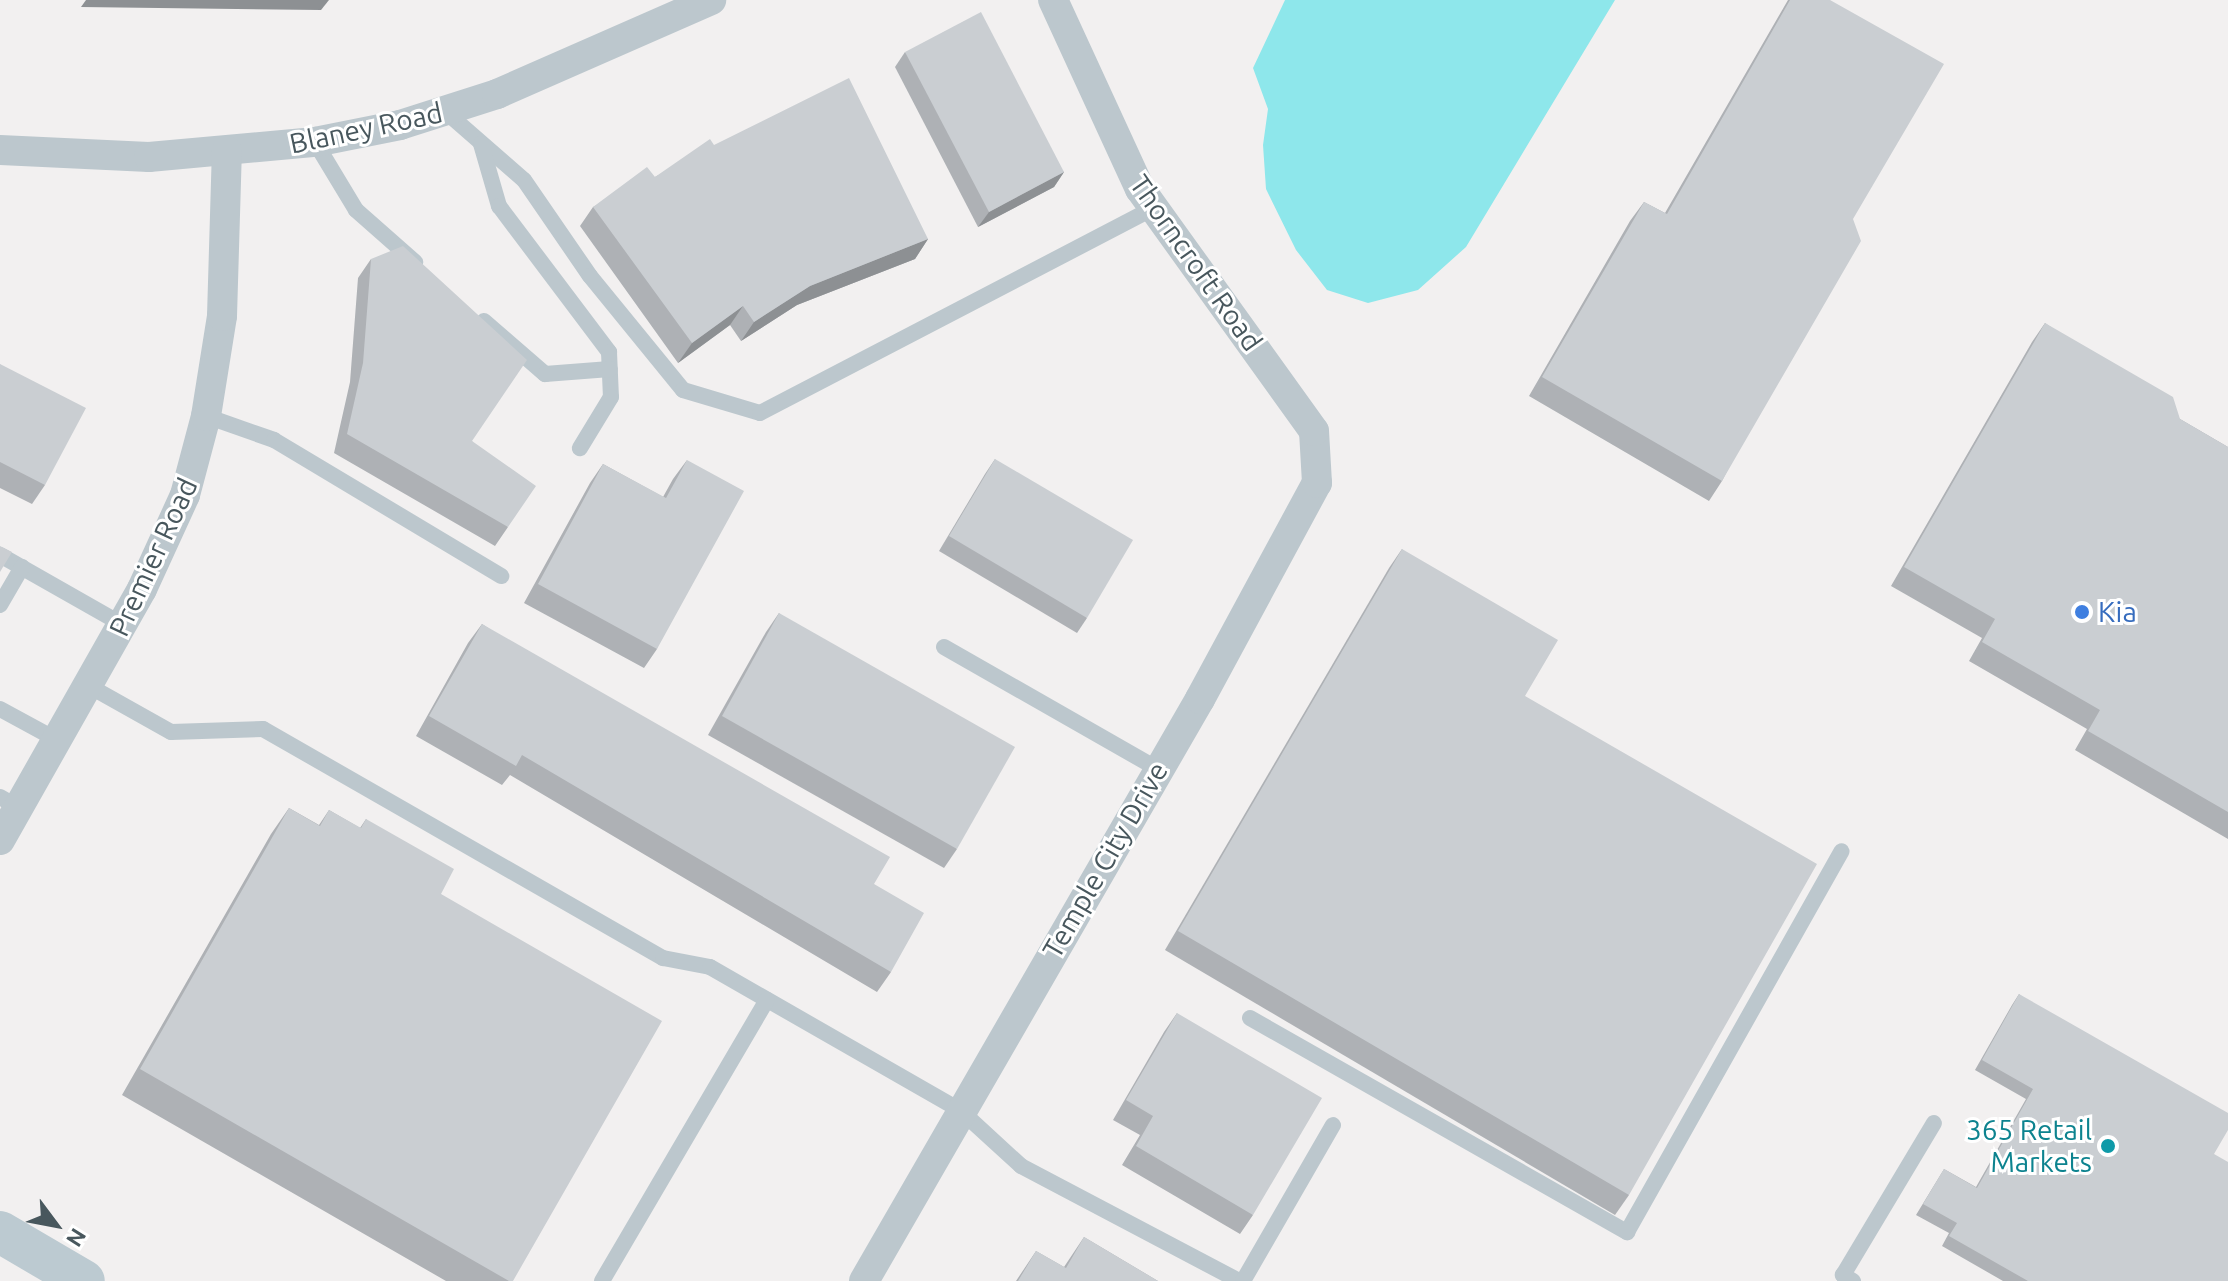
<!DOCTYPE html>
<style>
body{margin:0}
#map{position:relative;width:2228px;height:1281px;overflow:hidden;background:#f2f0f0;font-family:Ubuntu,sans-serif}
div>[style]{position:absolute}
[style*='--x']{left:calc(var(--x)*1px);top:calc(var(--y)*1px);width:calc(var(--w)*1px);rotate:calc(var(--a)*1deg)}
.water>*{inset:0;background:#8ee7eb}
.lane>*{height:16px;margin:-8px;padding:0 8px;transform-origin:8px;border-radius:8px;background:#bcc7cd}
.street>*{height:30px;margin:-15px;padding:0 15px;transform-origin:15px;border-radius:15px;background:#bcc7cd}
.secondary>*{height:42px;margin:-21px;padding:0 21px;transform-origin:21px;border-radius:21px;background:#bccad1}
.wall>*{inset:0;background:#aeb1b5}
.shaded-wall>*{inset:0;background:#8d9093}
.building>*{inset:0;background:#caced2}
.dots>*{width:22px;height:22px;translate:-50% -50%;box-sizing:border-box;border:4px solid #fff;border-radius:50%}
span{translate:-50% -50%;white-space:nowrap;text-align:center;line-height:1.15;-webkit-text-stroke:6px #fff;paint-order:stroke}
.street-label{font-size:28px;color:#48575d}
.shop-label{font-size:28px;color:#366cbe}
.left{translate:0 -50%;text-align:left}
.culture-label{font-size:28px;color:#0d838f}
.right{translate:-100% -50%;text-align:right}
.north{position:absolute;left:16px;top:1185px;width:80px;height:80px;-webkit-text-stroke:6px #fff;paint-order:stroke;rotate:122deg;font-size:22px;font-weight:700;line-height:32px;text-align:center;color:#48575d}
.north::after{content:'';display:block;margin:auto;width:28px;height:36px;background:#48575d;clip-path:polygon(50% 0,100% 100%,50% 72%,0 100%)}
</style>
<div id="map">
<div class="water">
<i style="clip-path:polygon(1285px 0,1615px 0,1466px 247px,1418px 290px,1368px 303px,1327px 290px,1296px 250px,1266px 189px,1263px 145px,1268px 109px,1253px 68px)"></i>
</div>
<div class="lane">
<i style="--x:446;--y:112;--w:103;--a:41.1"></i>
<i style="--x:524;--y:180;--w:116;--a:55.5"></i>
<i style="--x:590;--y:276;--w:147;--a:50.8"></i>
<i style="--x:683;--y:390;--w:80;--a:16.6"></i>
<i style="--x:760;--y:413;--w:443;--a:-27.5"></i>
<i style="--x:315;--y:142;--w:79;--a:58.9"></i>
<i style="--x:356;--y:210;--w:79;--a:41.4"></i>
<i style="--x:481;--y:144;--w:65;--a:73.8"></i>
<i style="--x:499;--y:206;--w:183;--a:53"></i>
<i style="--x:609;--y:352;--w:45;--a:87.5"></i>
<i style="--x:611;--y:397;--w:60;--a:121.3"></i>
<i style="--x:484;--y:321;--w:81;--a:41"></i>
<i style="--x:545;--y:374;--w:65;--a:-4.4"></i>
<i style="--x:206;--y:416;--w:72;--a:19.4"></i>
<i style="--x:274;--y:440;--w:265;--a:30.9"></i>
<i style="--x:0;--y:555;--w:142;--a:29.6"></i>
<i style="--x:0;--y:605;--w:44;--a:-59.9"></i>
<i style="--x:944;--y:647;--w:246;--a:29.7"></i>
<i style="--x:89;--y:686;--w:94;--a:29.3"></i>
<i style="--x:171;--y:732;--w:92;--a:-1.9"></i>
<i style="--x:263;--y:729;--w:461;--a:29.8"></i>
<i style="--x:663;--y:958;--w:48;--a:10.8"></i>
<i style="--x:710;--y:967;--w:289;--a:29.8"></i>
<i style="--x:961;--y:1111;--w:81;--a:42.5"></i>
<i style="--x:1021;--y:1166;--w:246;--a:27.8"></i>
<i style="--x:0;--y:709;--w:65;--a:28.5"></i>
<i style="--x:0;--y:797;--w:22;--a:30"></i>
<i style="--x:1250;--y:1018;--w:434;--a:29.6"></i>
<i style="--x:1627;--y:1232;--w:437;--a:-60.6"></i>
<i style="--x:602;--y:1281;--w:326;--a:-59.6"></i>
<i style="--x:1243;--y:1281;--w:180;--a:-60"></i>
<i style="--x:1853;--y:1281;--w:12;--a:-149"></i>
<i style="--x:1843;--y:1275;--w:177;--a:-59.1"></i>
</div>
<div class="street">
<i style="--x:0;--y:150;--w:149;--a:2.7"></i>
<i style="--x:149;--y:157;--w:167;--a:-5.2"></i>
<i style="--x:315;--y:142;--w:87;--a:-11.3"></i>
<i style="--x:400;--y:125;--w:102;--a:-17.7"></i>
<i style="--x:497;--y:94;--w:234;--a:-23.7"></i>
<i style="--x:0;--y:840;--w:288;--a:-60.5"></i>
<i style="--x:142;--y:589;--w:103;--a:-65.4"></i>
<i style="--x:185;--y:495;--w:82;--a:-75.1"></i>
<i style="--x:206;--y:416;--w:101;--a:-80.9"></i>
<i style="--x:222;--y:316;--w:165;--a:-88.3"></i>
<i style="--x:864;--y:1281;--w:672;--a:-60"></i>
<i style="--x:1200;--y:699;--w:246;--a:-61.6"></i>
<i style="--x:1317;--y:483;--w:52;--a:-93.3"></i>
<i style="--x:1314;--y:431;--w:298;--a:-125.7"></i>
<i style="--x:1140;--y:189;--w:208;--a:-114.7"></i>
</div>
<div class="secondary">
<i style="--x:0;--y:1232;--w:97;--a:30.3"></i>
</div>
<div class="wall">
<i style="clip-path:polygon(1788px 0,1830px 0,1853px 219px,1722px 481px,1709px 501px,1529px 396px,1630px 221px,1644px 202px,1665px 213px)"></i>
<i style="clip-path:polygon(905px 52px,1064px 172px,1054px 187px,978px 227px,895px 67px)"></i>
<i style="clip-path:polygon(714px 145px,928px 239px,915px 259px,797px 305px,741px 341px,730px 325px,678px 363px,580px 226px,593px 207px,655px 177px)"></i>
<i style="clip-path:polygon(371px 259px,472px 441px,508px 527px,495px 546px,334px 453px,350px 382px,358px 278px)"></i>
<i style="clip-path:polygon(2045px 323px,2180px 419px,2228px 447px,2228px 839px,2075px 750px,2087px 729px,1969px 661px,1982px 638px,1891px 586px,2032px 342px)"></i>
<i style="clip-path:polygon(0 364px,45px 485px,32px 504px,0 488px)"></i>
<i style="clip-path:polygon(995px 459px,1087px 618px,1077px 633px,939px 551px,985px 474px)"></i>
<i style="clip-path:polygon(687px 460px,657px 649px,644px 668px,524px 603px,590px 483px,603px 464px,663px 497px,673px 479px)"></i>
<i style="clip-path:polygon(1402px 549px,1525px 696px,1629px 1195px,1615px 1215px,1165px 950px,1389px 568px)"></i>
<i style="clip-path:polygon(779px 613px,957px 849px,944px 868px,708px 735px,766px 632px)"></i>
<i style="clip-path:polygon(482px 624px,874px 884px,891px 972px,877px 992px,510px 775px,502px 785px,416px 736px,468px 643px)"></i>
<i style="clip-path:polygon(289px 808px,319px 825px,329px 810px,360px 828px,366px 819px,441px 894px,513px 1281px,446px 1281px,122px 1095px,271px 834px)"></i>
<i style="clip-path:polygon(2019px 994px,2214px 1154px,2228px 1281px,2003px 1281px,1942px 1246px,1949px 1233px,1916px 1215px,1944px 1169px,1976px 1187px,2026px 1099px,1975px 1070px,2012px 1005px)"></i>
<i style="clip-path:polygon(1177px 1013px,1253px 1215px,1240px 1234px,1122px 1165px,1140px 1135px,1113px 1120px,1164px 1032px)"></i>
<i style="clip-path:polygon(1084px 1237px,1158px 1281px,1016px 1281px,1036px 1251px,1064px 1267px)"></i>
</div>
<div class="shaded-wall">
<i style="clip-path:polygon(86px 0,329px 0,321px 10px,81px 7px)"></i>
<i style="clip-path:polygon(1064px 172px,1054px 187px,978px 227px,989px 212px)"></i>
<i style="clip-path:polygon(928px 239px,915px 259px,797px 305px,741px 341px,754px 322px,810px 286px)"></i>
<i style="clip-path:polygon(743px 306px,730px 325px,678px 363px,692px 343px)"></i>
</div>
<div class="building">
<i style="clip-path:polygon(1790px 0,1830px 0,1944px 64px,1853px 219px,1861px 241px,1722px 481px,1542px 377px,1644px 202px,1667px 214px)"></i>
<i style="clip-path:polygon(981px 12px,1064px 172px,989px 212px,905px 52px)"></i>
<i style="clip-path:polygon(849px 78px,928px 239px,810px 286px,754px 322px,743px 306px,692px 343px,593px 207px,647px 167px,655px 177px,710px 139px,714px 145px)"></i>
<i style="clip-path:polygon(403px 246px,527px 360px,472px 441px,536px 486px,508px 527px,347px 434px,363px 363px,371px 259px)"></i>
<i style="clip-path:polygon(2045px 323px,2173px 397px,2180px 419px,2228px 447px,2228px 812px,2088px 731px,2100px 710px,1982px 642px,1995px 619px,1904px 567px)"></i>
<i style="clip-path:polygon(0 364px,86px 408px,45px 485px,0 462px)"></i>
<i style="clip-path:polygon(995px 459px,1133px 540px,1087px 618px,949px 536px)"></i>
<i style="clip-path:polygon(687px 460px,744px 491px,657px 649px,538px 584px,603px 464px,666px 498px)"></i>
<i style="clip-path:polygon(0 546px,12px 552px,0 572px)"></i>
<i style="clip-path:polygon(1402px 549px,1558px 640px,1525px 696px,1817px 864px,1629px 1195px,1178px 931px)"></i>
<i style="clip-path:polygon(779px 613px,1015px 747px,957px 849px,722px 716px)"></i>
<i style="clip-path:polygon(482px 624px,890px 857px,874px 884px,924px 913px,891px 972px,522px 755px,516px 766px,429px 716px)"></i>
<i style="clip-path:polygon(289px 808px,320px 826px,329px 810px,361px 828px,366px 819px,454px 869px,441px 894px,662px 1021px,513px 1281px,509px 1281px,140px 1069px)"></i>
<i style="clip-path:polygon(2019px 994px,2228px 1113px,2228px 1130px,2214px 1154px,2228px 1162px,2228px 1281px,2028px 1281px,1949px 1236px,1957px 1223px,1923px 1204px,1944px 1169px,1977px 1188px,2033px 1089px,1982px 1060px)"></i>
<i style="clip-path:polygon(1177px 1013px,1322px 1098px,1253px 1215px,1136px 1146px,1153px 1116px,1126px 1100px)"></i>
<i style="clip-path:polygon(1084px 1237px,1158px 1281px,1018px 1281px,1036px 1251px,1066px 1268px)"></i>
</div>
<div class="dots">
<i style="left:2082px;top:612px;background:#3f7fe0"></i>
<i style="left:2108px;top:1146px;background:#0f9aa8"></i>
</div>
<div class="street-label">
<span style="left:366px;top:128px;rotate:-12deg">Blaney Road</span>
<span style="left:1196px;top:263px;rotate:55deg">Thorncroft Road</span>
<span style="left:153px;top:557px;rotate:-65deg">Premier Road</span>
<span style="left:1105px;top:860px;rotate:-60deg">Temple City Drive</span>
</div>
<div class="shop-label">
<span class="left" style="left:2098px;top:612px">Kia</span>
</div>
<div class="culture-label">
<span class="right" style="left:2092px;top:1146px">365 Retail<br>Markets</span>
</div>
<div class="north">N</div>
</div>
